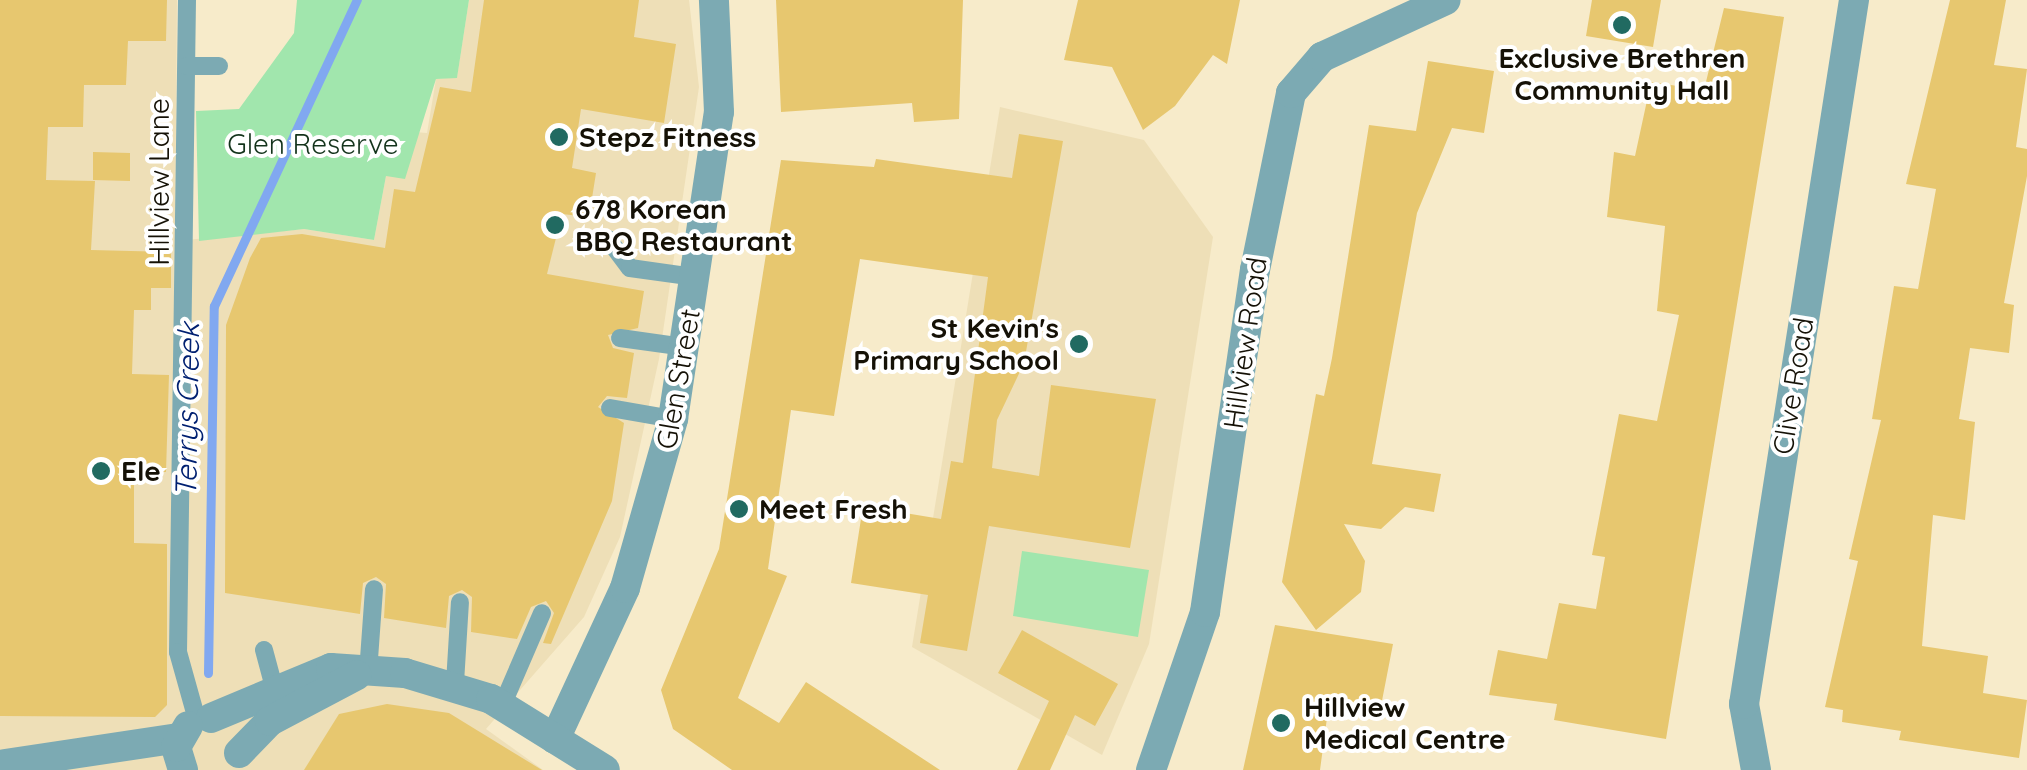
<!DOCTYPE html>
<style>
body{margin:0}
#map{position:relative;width:2027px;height:770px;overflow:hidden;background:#f7ebca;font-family:Quicksand,sans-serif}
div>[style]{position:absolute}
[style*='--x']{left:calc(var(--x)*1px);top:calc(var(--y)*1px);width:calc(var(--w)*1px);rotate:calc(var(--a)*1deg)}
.built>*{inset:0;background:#eedfb7}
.green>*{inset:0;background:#a1e6ad}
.stream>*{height:9px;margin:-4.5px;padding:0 4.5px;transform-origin:4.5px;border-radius:4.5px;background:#81a8f0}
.building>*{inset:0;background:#e7c76f}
.service>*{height:18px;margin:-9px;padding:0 9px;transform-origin:9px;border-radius:9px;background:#7caab3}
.minor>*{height:30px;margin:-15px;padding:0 15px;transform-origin:15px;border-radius:15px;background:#7caab3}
.tertiary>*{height:30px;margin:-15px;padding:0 15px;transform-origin:15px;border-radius:15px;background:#7caab3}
.dots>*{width:28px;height:28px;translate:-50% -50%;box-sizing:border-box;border:5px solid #fff;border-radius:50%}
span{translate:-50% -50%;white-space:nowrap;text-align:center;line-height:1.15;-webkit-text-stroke:8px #fff;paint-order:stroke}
.poi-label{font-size:28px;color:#151106;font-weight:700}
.left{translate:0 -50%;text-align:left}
.right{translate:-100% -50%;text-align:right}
.park-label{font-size:28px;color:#13331b}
.street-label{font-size:28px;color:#151106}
.water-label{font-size:30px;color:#002071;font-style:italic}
</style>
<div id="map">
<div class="built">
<i style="clip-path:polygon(0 0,177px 0,175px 241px,304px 229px,374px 240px,386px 176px,414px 132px,427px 133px,436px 79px,457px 77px,469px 0,689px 0,699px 87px,659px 359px,620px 537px,584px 617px,486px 729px,543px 770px,0 770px)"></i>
<i style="clip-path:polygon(1000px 107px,1144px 140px,1213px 237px,1149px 644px,1102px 755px,912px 647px)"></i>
</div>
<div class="green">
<i style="clip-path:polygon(297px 0,469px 0,457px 78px,436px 79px,405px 179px,386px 176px,374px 240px,304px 229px,199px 241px,196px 111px,239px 109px,294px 33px)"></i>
<i style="clip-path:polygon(1022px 551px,1149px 570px,1138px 637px,1013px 616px)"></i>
</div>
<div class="stream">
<i style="--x:208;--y:673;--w:367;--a:-89.1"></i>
<i style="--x:214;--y:306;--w:338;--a:-65"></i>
</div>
<div class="building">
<i style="clip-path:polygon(0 0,167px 0,166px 41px,128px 41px,126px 85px,84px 85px,83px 127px,48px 127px,46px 180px,95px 181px,91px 250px,171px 252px,171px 288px,151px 288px,151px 310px,134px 310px,132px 374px,169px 375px,166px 472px,134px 472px,134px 543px,167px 544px,167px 705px,155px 717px,0 716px)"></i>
<i style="clip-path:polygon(484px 0,639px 0,634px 37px,676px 44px,664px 123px,581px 109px,572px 168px,596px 173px,589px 217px,562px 214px,547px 274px,644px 291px,638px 328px,608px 335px,613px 348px,634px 353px,627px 398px,607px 396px,598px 407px,624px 423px,612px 501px,551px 644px,543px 643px,554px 613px,546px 601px,531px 607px,517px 639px,471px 632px,472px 597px,462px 590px,449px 596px,446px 628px,384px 618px,386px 584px,376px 577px,363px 583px,360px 614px,225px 593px,226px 325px,250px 258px,261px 238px,302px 234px,385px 248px,394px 189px,415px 192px,440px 87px,471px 92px)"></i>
<i style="clip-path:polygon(776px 0,963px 0,959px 119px,914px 122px,912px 103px,781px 112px)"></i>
<i style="clip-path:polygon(1078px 0,1240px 0,1227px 64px,1213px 55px,1175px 106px,1143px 130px,1112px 67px,1064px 60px)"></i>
<i style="clip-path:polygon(1592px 0,1661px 0,1653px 47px,1586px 36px)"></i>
<i style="clip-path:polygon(1950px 0,2006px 0,1994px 65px,2027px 69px,2016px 147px,2027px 149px,2027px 176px,2004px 303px,2014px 305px,2009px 353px,1970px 348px,1959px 419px,1975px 422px,1965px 520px,1933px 515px,1922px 646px,1988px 656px,1983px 693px,2027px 700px,2019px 758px,1899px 740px,1901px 731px,1842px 722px,1843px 710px,1825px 707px,1858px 561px,1849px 559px,1881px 420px,1872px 419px,1894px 286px,1918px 289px,1936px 189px,1906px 184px)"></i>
<i style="clip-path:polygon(1724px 8px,1784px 17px,1666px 739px,1554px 720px,1557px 704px,1489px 695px,1498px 650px,1547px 659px,1559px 603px,1596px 609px,1605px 557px,1592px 555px,1619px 414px,1657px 421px,1679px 315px,1657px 311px,1665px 226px,1607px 217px,1614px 152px,1635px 156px,1651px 82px,1704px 90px)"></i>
<i style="clip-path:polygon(1428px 61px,1494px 71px,1484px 133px,1452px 128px,1417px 213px,1372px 464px,1441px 474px,1434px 512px,1405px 507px,1381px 529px,1344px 524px,1365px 561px,1361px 592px,1316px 630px,1282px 582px,1316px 394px,1324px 396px,1332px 358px,1369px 125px,1416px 131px)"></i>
<i style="clip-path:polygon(1019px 134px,1063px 141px,1024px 363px,997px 420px,992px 468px,1039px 476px,1051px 385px,1156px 399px,1130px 548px,989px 526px,967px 651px,920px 643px,928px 595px,851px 583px,863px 506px,941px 519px,951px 461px,963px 463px,988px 277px,860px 259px,834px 416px,791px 410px,768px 569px,787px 576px,738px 698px,779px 723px,806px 682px,940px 770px,732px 770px,673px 729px,661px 690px,719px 549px,781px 160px,874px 167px,876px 159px,1012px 178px)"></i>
<i style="clip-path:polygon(93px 152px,130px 153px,130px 181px,93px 180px)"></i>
<i style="clip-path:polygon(1275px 625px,1393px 644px,1380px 711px,1329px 703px,1320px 770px,1243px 770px)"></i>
<i style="clip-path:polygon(1022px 630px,1118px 684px,1095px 726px,1075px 715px,1050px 770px,1017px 770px,1049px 701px,998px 673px)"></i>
<i style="clip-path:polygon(387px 704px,449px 713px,542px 770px,304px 770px,339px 714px)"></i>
</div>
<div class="service">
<i style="--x:187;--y:0;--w:652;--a:90.79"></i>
<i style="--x:178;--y:652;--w:71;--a:74.4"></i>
<i style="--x:187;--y:66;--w:32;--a:0"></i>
<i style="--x:608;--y:239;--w:36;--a:53"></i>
<i style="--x:630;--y:268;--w:66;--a:7.9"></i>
<i style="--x:620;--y:338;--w:66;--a:7.9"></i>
<i style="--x:610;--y:408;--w:64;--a:9.9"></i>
<i style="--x:264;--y:650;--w:39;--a:75"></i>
<i style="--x:368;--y:673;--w:84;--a:-85.9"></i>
<i style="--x:455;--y:683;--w:81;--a:-86.5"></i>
<i style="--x:502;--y:706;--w:101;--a:-66.7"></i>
</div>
<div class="minor">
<i style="--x:555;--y:739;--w:166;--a:-65.1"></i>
<i style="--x:625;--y:588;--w:176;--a:-74.1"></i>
<i style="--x:673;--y:419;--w:310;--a:-81.5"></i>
<i style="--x:719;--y:112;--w:112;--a:-92.6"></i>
<i style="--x:1756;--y:770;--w:67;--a:-100.3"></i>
<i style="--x:1744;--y:704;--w:713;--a:-81.12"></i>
</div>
<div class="tertiary">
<i style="--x:211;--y:718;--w:130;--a:-22.6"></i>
<i style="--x:331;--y:668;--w:74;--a:3.9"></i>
<i style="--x:405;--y:673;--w:90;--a:16.8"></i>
<i style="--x:491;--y:699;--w:134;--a:31.9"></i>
<i style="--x:239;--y:753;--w:45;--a:-45.9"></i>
<i style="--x:270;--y:721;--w:98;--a:-27.9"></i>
<i style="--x:5;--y:764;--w:175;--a:-8.5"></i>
<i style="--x:183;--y:770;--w:24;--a:-107"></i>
<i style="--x:176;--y:747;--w:24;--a:-60"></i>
<i style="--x:1151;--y:770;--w:167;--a:-71.1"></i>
<i style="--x:1205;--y:612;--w:346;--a:-81.7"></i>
<i style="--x:1255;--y:270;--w:181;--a:-78.5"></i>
<i style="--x:1291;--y:93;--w:48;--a:-49.3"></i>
<i style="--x:1322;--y:57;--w:136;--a:-24.7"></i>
</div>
<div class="dots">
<i style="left:1622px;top:25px;background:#216a61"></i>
<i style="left:559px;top:137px;background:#216a61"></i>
<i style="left:555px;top:225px;background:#216a61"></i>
<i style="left:1079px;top:344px;background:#216a61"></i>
<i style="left:101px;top:471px;background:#216a61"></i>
<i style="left:739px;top:509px;background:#216a61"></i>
<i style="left:1281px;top:723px;background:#216a61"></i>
</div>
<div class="poi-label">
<span style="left:1622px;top:74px">Exclusive Brethren<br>Community Hall</span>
<span class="left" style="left:579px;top:137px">Stepz Fitness</span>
<span class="left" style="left:575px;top:225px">678 Korean<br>BBQ Restaurant</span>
<span class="right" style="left:1059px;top:344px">St Kevin's<br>Primary School</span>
<span class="left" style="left:121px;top:471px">Ele</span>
<span class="left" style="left:759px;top:509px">Meet Fresh</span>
<span class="left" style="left:1304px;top:723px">Hillview<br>Medical Centre</span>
</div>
<div class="park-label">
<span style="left:313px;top:144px">Glen Reserve</span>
</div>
<div class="street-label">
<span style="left:159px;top:182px;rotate:-90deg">Hillview Lane</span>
<span style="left:1245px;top:343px;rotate:-82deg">Hillview Road</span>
<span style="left:678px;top:379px;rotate:-80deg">Glen Street</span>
<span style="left:1793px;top:386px;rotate:-81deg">Clive Road</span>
</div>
<div class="water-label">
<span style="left:187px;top:410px;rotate:-89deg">Terrys Creek</span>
</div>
</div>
